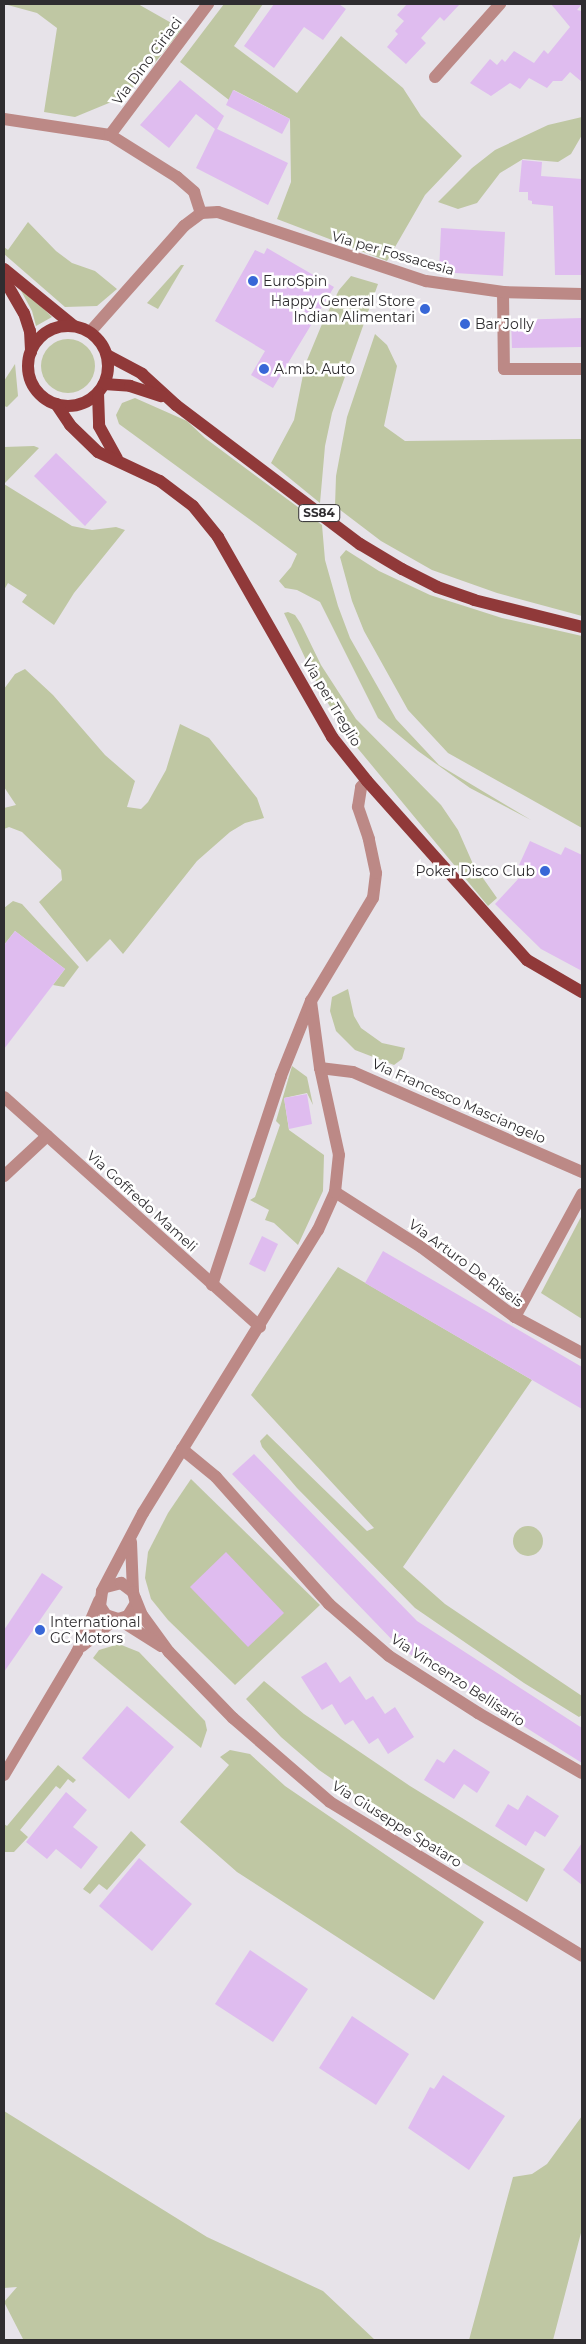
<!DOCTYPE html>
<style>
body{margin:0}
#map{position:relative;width:586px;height:2344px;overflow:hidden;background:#e7e3e9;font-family:Montserrat,sans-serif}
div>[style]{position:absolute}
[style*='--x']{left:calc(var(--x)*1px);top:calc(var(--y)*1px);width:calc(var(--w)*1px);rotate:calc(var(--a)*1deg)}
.green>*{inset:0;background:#bfc7a3}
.round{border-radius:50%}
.building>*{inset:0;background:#dfbcef}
.minor>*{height:12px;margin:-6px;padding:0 6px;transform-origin:6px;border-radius:6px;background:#bc8986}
.major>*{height:12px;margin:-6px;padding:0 6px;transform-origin:6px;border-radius:6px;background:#903939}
.major>.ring{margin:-6px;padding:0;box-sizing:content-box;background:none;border:12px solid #903939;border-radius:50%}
.dots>*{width:14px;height:14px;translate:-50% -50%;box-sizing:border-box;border:2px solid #fff;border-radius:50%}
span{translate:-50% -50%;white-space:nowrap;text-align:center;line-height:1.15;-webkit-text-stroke:5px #fff;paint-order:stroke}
.shield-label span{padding:1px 4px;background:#fff;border:1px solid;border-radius:4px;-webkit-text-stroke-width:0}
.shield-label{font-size:12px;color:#2f2d30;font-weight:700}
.street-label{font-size:14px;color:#2f2d30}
.poi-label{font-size:14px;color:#2f2d30}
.left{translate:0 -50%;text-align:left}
.right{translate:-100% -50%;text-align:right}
.frame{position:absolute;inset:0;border:5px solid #2f2d30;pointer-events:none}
</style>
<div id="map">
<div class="green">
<i style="clip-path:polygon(4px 4px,138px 4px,182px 29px,141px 80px,121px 98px,75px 117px,44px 112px,57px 28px,37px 13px)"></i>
<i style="clip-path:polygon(224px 4px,263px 4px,234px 46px,297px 93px,341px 36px,403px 88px,421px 116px,462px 156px,425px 195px,387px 261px,277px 219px,291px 182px,290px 119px,234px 90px,229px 100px,180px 62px)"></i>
<i style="clip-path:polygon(582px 117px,582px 135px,571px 154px,558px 162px,523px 159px,500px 173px,477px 203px,458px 209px,438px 202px,472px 168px,495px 150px,548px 125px)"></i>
<i style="clip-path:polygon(28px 222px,56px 251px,72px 263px,95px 271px,117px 289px,97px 306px,65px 307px,4px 254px,4px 247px,8px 250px)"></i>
<i style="clip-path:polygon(181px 265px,184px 265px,158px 309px,147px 303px)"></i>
<i style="clip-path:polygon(351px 276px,378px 284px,332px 413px,325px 446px,320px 503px,271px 463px,294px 420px,305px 365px,322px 324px,339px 290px)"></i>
<i style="clip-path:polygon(19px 287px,40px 305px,52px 317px,36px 326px,32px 311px)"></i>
<i style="clip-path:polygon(375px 334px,387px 345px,397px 366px,384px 426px,405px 441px,582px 439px,582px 616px,497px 593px,432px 570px,381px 541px,335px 506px,336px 476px,347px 417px)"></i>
<i class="round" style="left:41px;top:339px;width:54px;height:54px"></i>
<i style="clip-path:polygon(15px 364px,18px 396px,7px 407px,4px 406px,4px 381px)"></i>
<i style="clip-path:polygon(135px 398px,187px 421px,205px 438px,322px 525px,325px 560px,338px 606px,350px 638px,396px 719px,439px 765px,531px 820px,470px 788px,418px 751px,378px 718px,320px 602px,297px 590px,285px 588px,279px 581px,291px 567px,297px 554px,119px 424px,116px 415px,122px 403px)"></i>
<i style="clip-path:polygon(34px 446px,39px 448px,4px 484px,72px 526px,92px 530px,116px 527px,125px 530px,74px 593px,54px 625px,22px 602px,27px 595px,8px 583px,4px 590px,4px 447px)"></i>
<i style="clip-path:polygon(346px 550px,379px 571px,430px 595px,502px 618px,582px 636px,582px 828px,448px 753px,408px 710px,364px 631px,352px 601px,340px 557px)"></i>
<i style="clip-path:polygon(288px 612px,295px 615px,301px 624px,321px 665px,356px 719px,441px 805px,458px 830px,473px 864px,497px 898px,488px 906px,355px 745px,322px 694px,284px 613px)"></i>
<i style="clip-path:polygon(25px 669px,53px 695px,105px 755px,135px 781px,127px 807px,141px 809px,148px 802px,166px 770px,180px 724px,209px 738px,257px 798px,264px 818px,245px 823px,230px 832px,197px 861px,123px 954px,110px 939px,87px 962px,39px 902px,62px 880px,61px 870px,22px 832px,9px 827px,4px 829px,4px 808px,16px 805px,4px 787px,4px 689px,15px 674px)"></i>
<i style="clip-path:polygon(13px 901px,22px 904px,79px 967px,64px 987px,53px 985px,65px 969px,15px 931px,4px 945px,4px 908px)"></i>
<i style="clip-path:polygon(348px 989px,354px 1016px,361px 1028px,382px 1043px,405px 1048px,402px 1059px,394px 1065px,355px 1050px,336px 1031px,330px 1011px,332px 997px)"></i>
<i style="clip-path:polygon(292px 1066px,307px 1077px,313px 1105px,307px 1093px,284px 1098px,289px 1130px,324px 1155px,323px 1191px,298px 1245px,274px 1223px,265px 1220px,269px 1210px,250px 1200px,255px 1197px,280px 1125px,276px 1121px)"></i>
<i style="clip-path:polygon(582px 1215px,582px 1319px,541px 1293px)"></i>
<i style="clip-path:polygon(338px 1267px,532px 1380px,403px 1567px,445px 1604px,582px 1696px,582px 1715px,579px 1717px,524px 1683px,415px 1608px,297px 1488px,262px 1447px,260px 1441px,267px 1434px,367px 1531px,374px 1528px,251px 1395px)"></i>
<i style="clip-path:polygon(191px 1479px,320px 1605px,235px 1685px,168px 1620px,151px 1599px,145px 1578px,148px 1552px,168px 1513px)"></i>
<i class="round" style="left:513px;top:1526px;width:30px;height:30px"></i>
<i style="clip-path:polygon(119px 1644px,139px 1652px,205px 1721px,207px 1730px,201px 1748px,93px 1658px,99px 1650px)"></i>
<i style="clip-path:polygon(264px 1681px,304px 1714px,410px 1786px,545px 1869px,527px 1902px,376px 1809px,319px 1770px,281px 1737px,246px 1699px)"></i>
<i style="clip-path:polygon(230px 1750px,250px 1754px,285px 1786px,484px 1922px,434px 2000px,237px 1872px,180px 1822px,229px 1765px,220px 1757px)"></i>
<i style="clip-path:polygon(58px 1765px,76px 1780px,73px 1783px,68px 1779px,60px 1789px,56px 1786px,20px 1830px,28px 1837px,14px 1852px,5px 1852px,4px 1824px,7px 1826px)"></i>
<i style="clip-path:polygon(131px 1831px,146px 1845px,107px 1890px,99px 1884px,90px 1894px,83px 1889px)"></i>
<i style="clip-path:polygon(4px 2111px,207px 2237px,323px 2291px,375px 2340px,23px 2339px,4px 2302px,17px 2287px,4px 2288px)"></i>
<i style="clip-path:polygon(582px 2116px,582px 2229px,553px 2340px,469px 2340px,513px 2177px,532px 2174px,547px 2164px)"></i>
</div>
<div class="building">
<i style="clip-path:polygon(274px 4px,339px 4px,346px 9px,323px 40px,304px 27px,274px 68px,244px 46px)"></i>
<i style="clip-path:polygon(407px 4px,460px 4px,444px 21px,440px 17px,421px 38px,426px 43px,406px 64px,387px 47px,398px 34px,395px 31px,404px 21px,397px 15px)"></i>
<i style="clip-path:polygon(551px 4px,582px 4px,577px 10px,582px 11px,582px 82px,570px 72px,562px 81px,553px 81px,547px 88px,529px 78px,520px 89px,510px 83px,491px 96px,470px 83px,490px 59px,497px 65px,502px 59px,505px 62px,514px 51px,534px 63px,544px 50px,548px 54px,570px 27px)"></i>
<i style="clip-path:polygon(180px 80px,224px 116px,217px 129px,288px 163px,268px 205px,196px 168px,215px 129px,196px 114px,169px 148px,140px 125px)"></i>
<i style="clip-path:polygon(233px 90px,290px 119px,282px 134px,226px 105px)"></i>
<i style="clip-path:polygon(522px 160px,542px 162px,541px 176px,582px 179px,582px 275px,555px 275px,553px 206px,532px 204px,532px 201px,528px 200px,528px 192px,519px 192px)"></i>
<i style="clip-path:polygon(441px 228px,505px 232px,503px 276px,439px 272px)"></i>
<i style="clip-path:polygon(267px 248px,334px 287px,273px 388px,251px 375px,265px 351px,215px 321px,255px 250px,264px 254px)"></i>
<i style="clip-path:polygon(582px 318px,582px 347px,512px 348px,511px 320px)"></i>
<i style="clip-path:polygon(56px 453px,107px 502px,85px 526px,34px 476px)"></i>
<i style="clip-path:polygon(530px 841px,561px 855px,565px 847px,582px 855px,582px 971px,541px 949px,495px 904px,519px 878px,514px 876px)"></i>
<i style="clip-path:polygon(15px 931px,65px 969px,4px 1049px,4px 945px)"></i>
<i style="clip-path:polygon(307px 1094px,312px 1124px,289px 1129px,284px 1098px)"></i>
<i style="clip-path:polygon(262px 1236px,278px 1244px,265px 1272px,249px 1264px)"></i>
<i style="clip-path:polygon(383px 1251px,582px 1367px,582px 1409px,365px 1283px)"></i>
<i style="clip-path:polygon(254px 1454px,417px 1621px,582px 1728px,582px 1763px,400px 1648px,232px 1474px)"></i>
<i style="clip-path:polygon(226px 1552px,284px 1613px,248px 1647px,190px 1587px)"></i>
<i style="clip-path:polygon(42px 1573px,63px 1587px,4px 1672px,4px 1630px)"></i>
<i style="clip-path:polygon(326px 1662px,340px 1683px,350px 1676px,366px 1700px,373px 1696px,385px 1714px,395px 1707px,414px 1737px,388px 1754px,378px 1738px,369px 1744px,353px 1720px,345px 1725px,332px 1704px,322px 1710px,301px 1677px)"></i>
<i style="clip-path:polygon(127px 1706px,174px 1747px,129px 1799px,82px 1758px)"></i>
<i style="clip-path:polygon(454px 1749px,490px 1772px,477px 1793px,464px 1784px,454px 1799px,424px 1780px,437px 1759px,444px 1763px)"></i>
<i style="clip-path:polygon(66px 1792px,87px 1810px,73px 1827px,98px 1847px,81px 1869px,56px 1849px,47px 1859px,26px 1842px)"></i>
<i style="clip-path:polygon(527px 1795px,559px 1816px,545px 1837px,535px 1831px,526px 1846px,495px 1826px,508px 1804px,518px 1810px)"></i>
<i style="clip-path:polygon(582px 1843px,582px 1885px,563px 1870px)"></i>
<i style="clip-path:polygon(139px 1858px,192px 1904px,152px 1951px,99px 1906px)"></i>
<i style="clip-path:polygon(250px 1950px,308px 1989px,273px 2042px,215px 2004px)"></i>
<i style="clip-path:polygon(352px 2016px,409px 2054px,376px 2105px,319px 2068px)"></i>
<i style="clip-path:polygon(443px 2075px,505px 2116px,469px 2170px,408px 2128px,430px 2087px,434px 2089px)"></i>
</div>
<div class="minor">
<i style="--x:435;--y:77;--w:98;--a:-48.3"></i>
<i style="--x:4;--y:119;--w:107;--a:8.6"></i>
<i style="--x:110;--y:135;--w:79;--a:32.1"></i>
<i style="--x:177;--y:177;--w:23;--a:41"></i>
<i style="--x:194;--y:192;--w:22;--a:72"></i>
<i style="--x:110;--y:135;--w:164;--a:-53.2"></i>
<i style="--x:503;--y:292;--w:77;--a:89.3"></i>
<i style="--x:504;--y:369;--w:78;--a:0"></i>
<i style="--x:90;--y:332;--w:142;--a:-48.4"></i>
<i style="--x:184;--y:226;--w:21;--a:-37"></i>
<i style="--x:201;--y:213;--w:17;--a:-3"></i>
<i style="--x:218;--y:212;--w:219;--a:18.4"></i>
<i style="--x:426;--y:281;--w:78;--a:8.1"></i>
<i style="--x:503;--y:292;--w:79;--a:1.5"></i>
<i style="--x:320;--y:1068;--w:33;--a:7"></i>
<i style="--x:353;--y:1072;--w:250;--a:23.6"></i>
<i style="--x:4;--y:1097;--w:344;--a:41.9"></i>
<i style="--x:4;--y:1176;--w:59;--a:-42.9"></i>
<i style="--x:335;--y:1192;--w:102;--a:32.6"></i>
<i style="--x:421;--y:1247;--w:117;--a:36.7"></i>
<i style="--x:515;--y:1317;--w:76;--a:28.2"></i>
<i style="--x:212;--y:1285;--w:220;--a:-71.7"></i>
<i style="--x:281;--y:1076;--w:81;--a:-68.2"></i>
<i style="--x:515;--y:1317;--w:140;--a:-61.4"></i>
<i style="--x:182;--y:1449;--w:44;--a:39.5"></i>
<i style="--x:216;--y:1477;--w:170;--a:48.3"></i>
<i style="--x:329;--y:1604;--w:79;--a:40.9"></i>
<i style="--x:389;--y:1656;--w:106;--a:32.6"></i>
<i style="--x:478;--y:1713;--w:120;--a:30"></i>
<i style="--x:131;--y:1542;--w:50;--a:87.7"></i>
<i style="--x:106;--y:1587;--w:16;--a:-15"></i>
<i style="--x:121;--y:1583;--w:15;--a:37"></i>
<i style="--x:133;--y:1592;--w:11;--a:75"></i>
<i style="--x:136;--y:1603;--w:15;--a:122"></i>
<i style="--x:128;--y:1616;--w:10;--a:163"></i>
<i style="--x:118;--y:1619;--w:13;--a:-162"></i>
<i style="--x:106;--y:1615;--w:11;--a:-124"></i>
<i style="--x:100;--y:1606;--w:15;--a:-82"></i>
<i style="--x:102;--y:1591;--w:88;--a:-62.3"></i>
<i style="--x:143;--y:1513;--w:333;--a:-58.3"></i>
<i style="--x:318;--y:1230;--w:42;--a:-65.9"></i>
<i style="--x:335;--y:1192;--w:37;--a:-84"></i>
<i style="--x:339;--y:1155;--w:89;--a:-102.3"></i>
<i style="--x:320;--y:1068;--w:68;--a:-97.7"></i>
<i style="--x:311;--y:1001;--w:120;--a:-59"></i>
<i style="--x:373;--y:898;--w:25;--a:-83"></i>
<i style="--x:376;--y:873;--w:35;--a:-102"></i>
<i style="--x:369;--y:839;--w:34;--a:-109"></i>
<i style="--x:358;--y:807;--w:20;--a:-81"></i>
<i style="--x:361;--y:787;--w:8;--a:-45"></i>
<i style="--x:135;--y:1598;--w:18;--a:68"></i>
<i style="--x:142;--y:1615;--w:46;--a:53.9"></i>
<i style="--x:169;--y:1652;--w:92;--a:45.9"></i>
<i style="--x:233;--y:1718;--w:128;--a:40.9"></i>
<i style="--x:330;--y:1802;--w:295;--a:31.4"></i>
<i style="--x:118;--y:1619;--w:51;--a:32.1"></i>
<i style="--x:82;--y:1646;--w:43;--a:-39.3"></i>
<i style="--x:4;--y:1775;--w:143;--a:-59.3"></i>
<i style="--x:77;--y:1652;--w:56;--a:-66.7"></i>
</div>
<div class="major">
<i style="--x:4;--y:269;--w:90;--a:39.2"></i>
<i style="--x:4;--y:279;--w:39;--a:60"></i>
<i style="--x:24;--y:313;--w:19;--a:72"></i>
<i style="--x:30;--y:331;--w:21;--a:87"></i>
<i class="ring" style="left:28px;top:326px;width:68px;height:68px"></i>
<i style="--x:107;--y:355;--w:40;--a:28"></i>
<i style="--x:142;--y:374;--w:46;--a:42.4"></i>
<i style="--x:176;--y:405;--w:231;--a:37.1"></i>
<i style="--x:360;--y:544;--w:49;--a:30.8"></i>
<i style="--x:402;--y:569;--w:39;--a:27"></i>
<i style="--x:437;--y:587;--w:39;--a:19"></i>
<i style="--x:474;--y:600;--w:111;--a:14"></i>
<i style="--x:104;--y:384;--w:26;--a:4"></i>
<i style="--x:130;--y:386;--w:33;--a:18"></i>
<i style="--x:98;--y:393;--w:33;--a:88"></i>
<i style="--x:99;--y:426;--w:37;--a:61"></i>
<i style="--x:56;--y:404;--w:25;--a:56"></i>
<i style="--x:70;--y:425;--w:39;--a:44"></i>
<i style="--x:98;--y:452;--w:68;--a:25.1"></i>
<i style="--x:160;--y:481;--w:41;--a:37.1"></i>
<i style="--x:193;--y:506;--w:40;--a:51"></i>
<i style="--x:218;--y:537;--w:230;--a:60.3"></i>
<i style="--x:332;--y:737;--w:56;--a:51.5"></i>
<i style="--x:367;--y:781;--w:240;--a:48.2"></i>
<i style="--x:527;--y:960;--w:64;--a:30.2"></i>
</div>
<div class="dots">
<i style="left:253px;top:281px;background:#3867d7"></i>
<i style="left:425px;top:309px;background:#3867d7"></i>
<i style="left:465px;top:324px;background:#3867d7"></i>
<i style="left:264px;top:369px;background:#3867d7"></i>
<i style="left:545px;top:871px;background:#3867d7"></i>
<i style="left:40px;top:1630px;background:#3867d7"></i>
</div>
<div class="shield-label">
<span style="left:319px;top:513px">SS84</span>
</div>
<div class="street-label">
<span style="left:147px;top:61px;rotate:-53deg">Via Dino Ciriaci</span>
<span style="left:393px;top:253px;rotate:16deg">Via per Fossacesia</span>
<span style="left:332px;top:702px;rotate:59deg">Via per Treglio</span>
<span style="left:459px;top:1101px;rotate:24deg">Via Francesco Masciangelo</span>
<span style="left:142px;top:1201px;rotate:42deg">Via Goffredo Mameli</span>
<span style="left:466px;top:1263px;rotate:36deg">Via Arturo De Riseis</span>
<span style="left:458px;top:1680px;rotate:33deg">Via Vincenzo Bellisario</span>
<span style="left:397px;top:1824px;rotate:32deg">Via Giuseppe Spataro</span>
</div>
<div class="poi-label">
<span class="left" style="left:263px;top:281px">EuroSpin</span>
<span class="right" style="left:415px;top:309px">Happy General Store<br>Indian Alimentari</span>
<span class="left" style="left:475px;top:324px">Bar Jolly</span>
<span class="left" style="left:274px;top:369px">A.m.b. Auto</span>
<span class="right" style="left:535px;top:871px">Poker Disco Club</span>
<span class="left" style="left:50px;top:1630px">International<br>GC Motors</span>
</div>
<div class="frame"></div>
</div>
